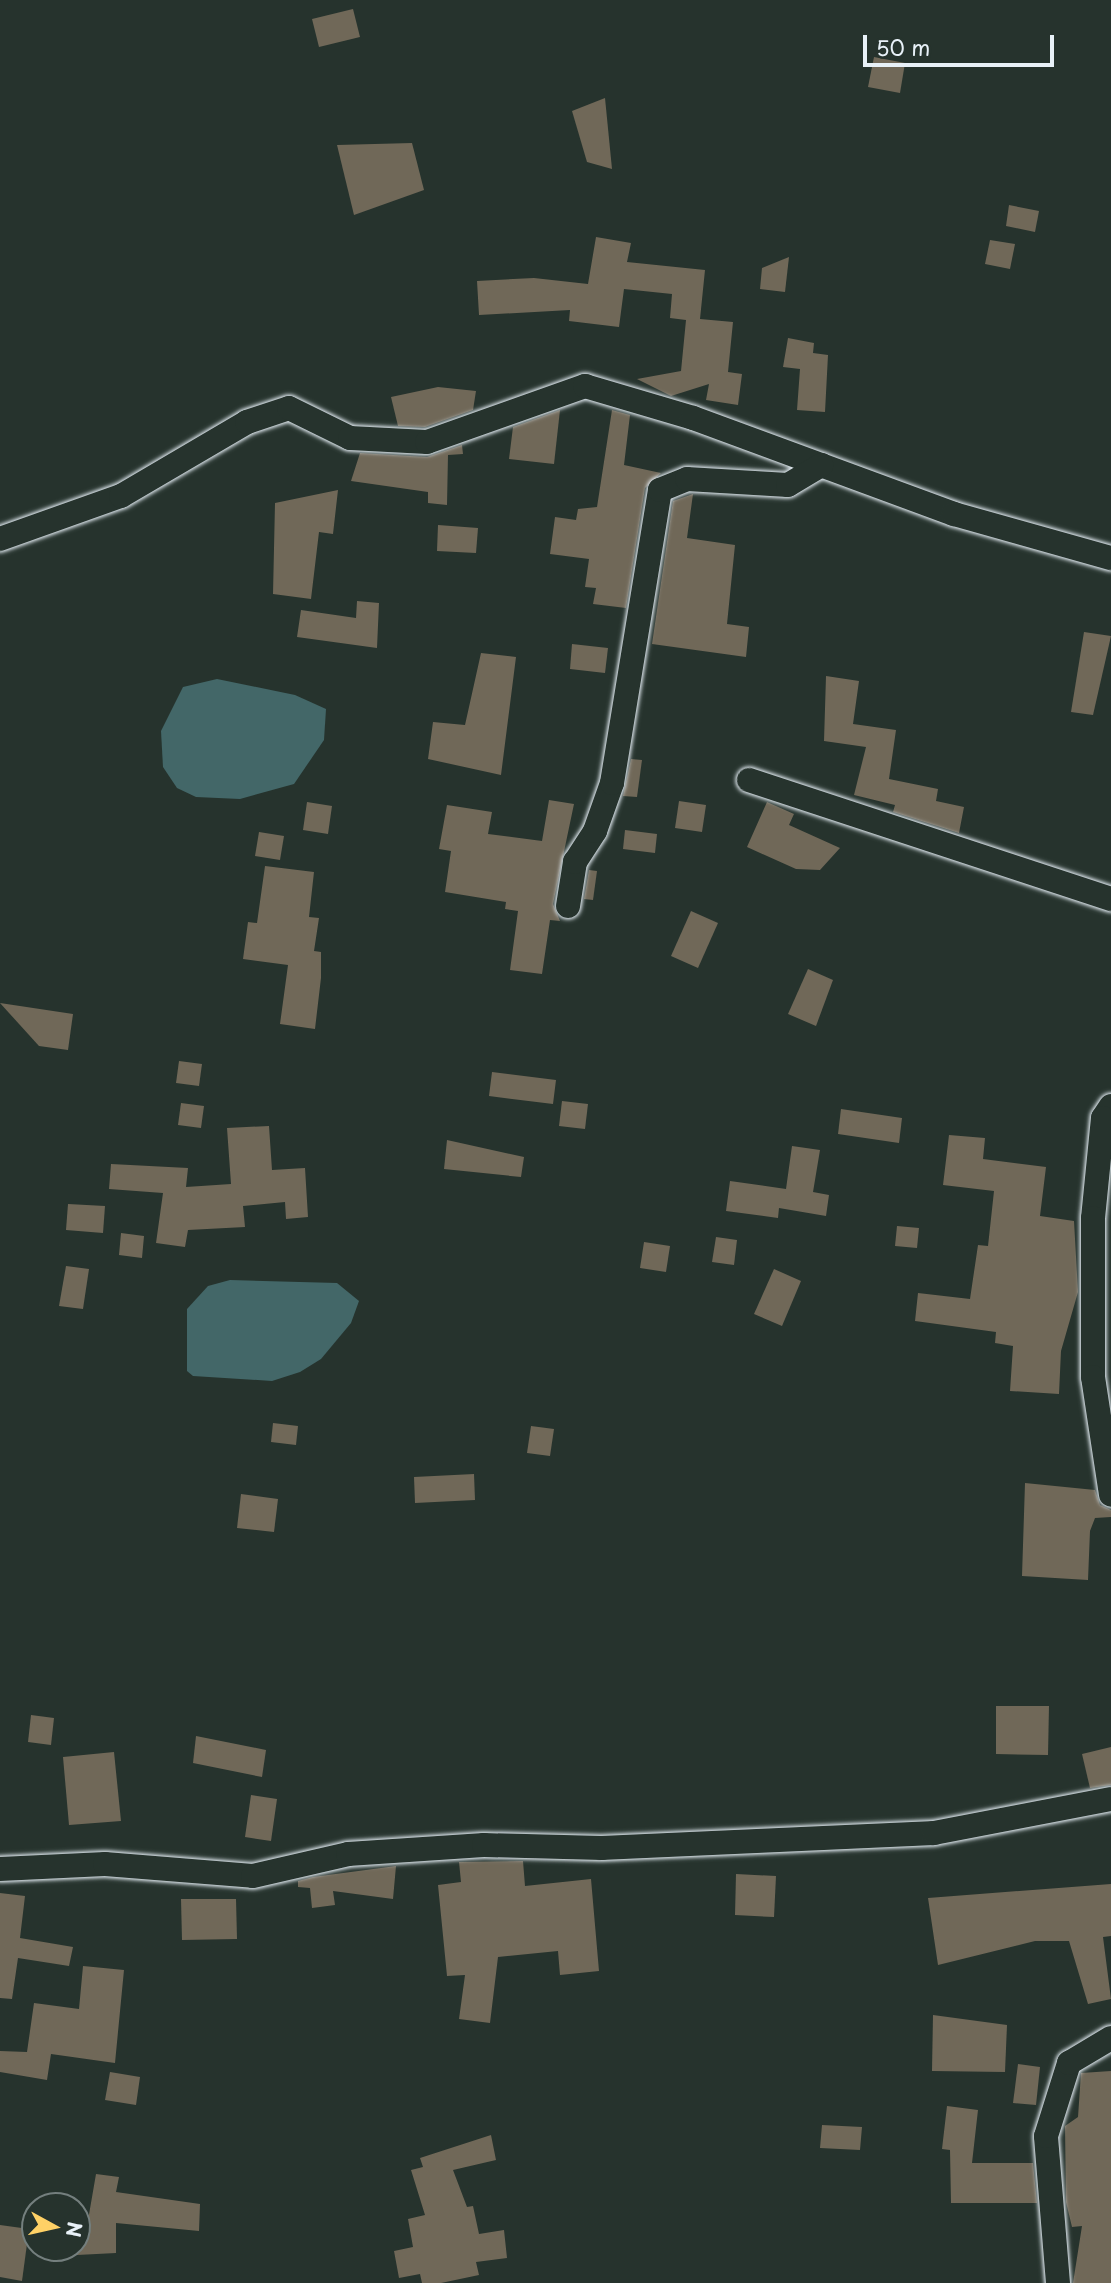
<!DOCTYPE html>
<style>
body{margin:0}
#map{position:relative;width:1111px;height:2283px;overflow:hidden;background:#26332d;font-family:"Playpen Sans",sans-serif}
div>[style]{position:absolute}
[style*='--x']{left:calc(var(--x)*1px);top:calc(var(--y)*1px);width:calc(var(--w)*1px);rotate:calc(var(--a)*1deg)}
.water>*{inset:0;background:#436768}
.building>*{inset:0;background:#706858}
.roads{filter:drop-shadow(0 0 2px #e8f1f8) drop-shadow(0 0 2px #e8f1f8)}
.minor>*{height:24px;margin:-12px;padding:0 12px;transform-origin:12px;border-radius:12px;background:#26332d}
span{translate:-50% -50%;white-space:nowrap;text-align:center;line-height:1.15;-webkit-text-stroke:5px #26332d;paint-order:stroke}
.north{position:absolute;left:21px;top:2192px;width:70px;height:70px;box-sizing:border-box;background:#26332d;border:2px solid #747f7e;border-radius:50%;rotate:98deg;font-size:19px;font-weight:700;line-height:28px;text-align:center;color:#e8f1f8}
.north::after{content:'';display:block;margin:auto;width:24px;height:32px;background:#ffd166;clip-path:polygon(50% 0,100% 100%,50% 72%,0 100%)}
.scale{position:absolute;left:863px;top:35px;width:191px;height:32px;box-sizing:border-box;border:4px solid #e8f1f8;border-top:0;padding-left:9px;font-size:21px;line-height:24px;white-space:nowrap;color:#e8f1f8;-webkit-text-stroke:5px #26332d;paint-order:stroke}
</style>
<div id="map">
<div class="water">
<i style="clip-path:polygon(217px 679px,295px 695px,326px 709px,324px 740px,294px 784px,240px 799px,196px 797px,177px 788px,163px 767px,161px 731px,183px 687px)"></i>
<i style="clip-path:polygon(230px 1280px,337px 1283px,359px 1301px,351px 1323px,321px 1359px,300px 1372px,272px 1381px,193px 1376px,187px 1371px,187px 1309px,208px 1286px)"></i>
</div>
<div class="building">
<i style="clip-path:polygon(353px 9px,360px 37px,319px 47px,312px 19px)"></i>
<i style="clip-path:polygon(874px 57px,905px 63px,900px 93px,868px 87px)"></i>
<i style="clip-path:polygon(605px 98px,612px 169px,587px 162px,572px 111px)"></i>
<i style="clip-path:polygon(412px 143px,424px 190px,354px 215px,337px 145px)"></i>
<i style="clip-path:polygon(1009px 205px,1039px 211px,1035px 232px,1006px 226px)"></i>
<i style="clip-path:polygon(596px 237px,631px 243px,627px 262px,705px 270px,700px 319px,733px 322px,728px 372px,742px 374px,738px 405px,706px 400px,709px 384px,671px 396px,637px 379px,681px 371px,686px 320px,670px 318px,672px 294px,624px 289px,619px 327px,569px 321px,570px 310px,479px 315px,477px 281px,534px 278px,588px 284px)"></i>
<i style="clip-path:polygon(990px 240px,1015px 244px,1010px 269px,985px 264px)"></i>
<i style="clip-path:polygon(789px 257px,785px 292px,760px 289px,762px 268px)"></i>
<i style="clip-path:polygon(788px 338px,814px 343px,813px 353px,828px 355px,825px 412px,797px 410px,800px 369px,783px 367px)"></i>
<i style="clip-path:polygon(438px 387px,476px 391px,473px 410px,425px 427px,398px 426px,391px 397px)"></i>
<i style="clip-path:polygon(560px 410px,554px 464px,509px 459px,513px 427px)"></i>
<i style="clip-path:polygon(612px 410px,630px 415px,624px 465px,661px 473px,645px 488px,626px 608px,593px 604px,596px 588px,585px 587px,589px 559px,550px 554px,555px 517px,576px 520px,578px 509px,597px 507px)"></i>
<i style="clip-path:polygon(462px 445px,463px 454px,448px 455px,447px 505px,428px 503px,428px 492px,351px 481px,360px 453px,427px 457px)"></i>
<i style="clip-path:polygon(338px 490px,333px 534px,319px 532px,311px 599px,273px 594px,275px 503px)"></i>
<i style="clip-path:polygon(693px 494px,687px 538px,735px 545px,727px 624px,749px 627px,746px 657px,652px 644px,673px 501px)"></i>
<i style="clip-path:polygon(438px 525px,478px 528px,476px 553px,437px 551px)"></i>
<i style="clip-path:polygon(357px 601px,379px 603px,377px 648px,297px 637px,301px 610px,356px 618px)"></i>
<i style="clip-path:polygon(1084px 632px,1111px 636px,1093px 715px,1071px 712px)"></i>
<i style="clip-path:polygon(572px 644px,608px 648px,605px 673px,570px 669px)"></i>
<i style="clip-path:polygon(481px 653px,516px 657px,501px 775px,428px 759px,433px 722px,465px 725px)"></i>
<i style="clip-path:polygon(826px 676px,859px 681px,853px 724px,896px 730px,889px 779px,938px 789px,936px 801px,964px 807px,959px 833px,893px 812px,895px 805px,854px 795px,866px 747px,824px 741px)"></i>
<i style="clip-path:polygon(631px 759px,642px 760px,637px 797px,623px 796px)"></i>
<i style="clip-path:polygon(549px 800px,574px 804px,553px 904px,560px 921px,550px 920px,542px 974px,510px 970px,518px 911px,505px 909px,506px 902px,445px 892px,451px 851px,439px 849px,447px 805px,492px 812px,488px 834px,542px 841px)"></i>
<i style="clip-path:polygon(679px 801px,706px 805px,702px 832px,675px 828px)"></i>
<i style="clip-path:polygon(307px 802px,332px 806px,328px 834px,303px 830px)"></i>
<i style="clip-path:polygon(767px 802px,794px 814px,789px 825px,840px 848px,820px 870px,796px 869px,747px 847px)"></i>
<i style="clip-path:polygon(625px 830px,657px 834px,655px 853px,623px 849px)"></i>
<i style="clip-path:polygon(259px 832px,284px 836px,280px 860px,255px 856px)"></i>
<i style="clip-path:polygon(265px 866px,314px 872px,309px 917px,319px 918px,314px 951px,321px 952px,321px 978px,315px 1029px,280px 1024px,288px 965px,243px 959px,248px 922px,257px 923px)"></i>
<i style="clip-path:polygon(589px 870px,597px 871px,593px 900px,584px 899px)"></i>
<i style="clip-path:polygon(691px 911px,718px 923px,698px 968px,671px 956px)"></i>
<i style="clip-path:polygon(808px 969px,833px 980px,816px 1026px,788px 1014px)"></i>
<i style="clip-path:polygon(0 1003px,73px 1014px,68px 1050px,39px 1046px)"></i>
<i style="clip-path:polygon(179px 1061px,202px 1064px,199px 1086px,176px 1083px)"></i>
<i style="clip-path:polygon(492px 1072px,556px 1080px,553px 1104px,489px 1096px)"></i>
<i style="clip-path:polygon(562px 1101px,588px 1104px,585px 1129px,559px 1126px)"></i>
<i style="clip-path:polygon(181px 1103px,204px 1106px,201px 1128px,178px 1125px)"></i>
<i style="clip-path:polygon(841px 1109px,902px 1118px,899px 1143px,838px 1134px)"></i>
<i style="clip-path:polygon(269px 1126px,272px 1170px,305px 1168px,308px 1217px,286px 1219px,285px 1202px,243px 1206px,245px 1227px,188px 1230px,185px 1247px,156px 1243px,163px 1193px,109px 1189px,111px 1164px,188px 1168px,186px 1187px,231px 1184px,227px 1128px)"></i>
<i style="clip-path:polygon(949px 1135px,985px 1138px,983px 1159px,1046px 1167px,1040px 1216px,1074px 1221px,1078px 1292px,1061px 1351px,1059px 1394px,1010px 1391px,1013px 1346px,995px 1343px,996px 1332px,915px 1321px,918px 1293px,970px 1299px,978px 1245px,988px 1246px,994px 1191px,943px 1185px)"></i>
<i style="clip-path:polygon(447px 1140px,524px 1157px,521px 1177px,444px 1169px)"></i>
<i style="clip-path:polygon(792px 1146px,820px 1150px,813px 1192px,829px 1195px,826px 1216px,779px 1208px,778px 1218px,726px 1211px,730px 1181px,786px 1189px)"></i>
<i style="clip-path:polygon(68px 1204px,105px 1206px,103px 1233px,66px 1230px)"></i>
<i style="clip-path:polygon(897px 1226px,919px 1228px,917px 1248px,895px 1246px)"></i>
<i style="clip-path:polygon(121px 1233px,144px 1236px,142px 1258px,119px 1255px)"></i>
<i style="clip-path:polygon(716px 1237px,737px 1240px,734px 1265px,712px 1262px)"></i>
<i style="clip-path:polygon(644px 1242px,670px 1246px,666px 1272px,640px 1268px)"></i>
<i style="clip-path:polygon(66px 1266px,89px 1269px,83px 1309px,59px 1306px)"></i>
<i style="clip-path:polygon(774px 1269px,801px 1281px,782px 1326px,754px 1314px)"></i>
<i style="clip-path:polygon(273px 1423px,298px 1426px,296px 1445px,271px 1442px)"></i>
<i style="clip-path:polygon(531px 1426px,554px 1429px,550px 1456px,527px 1453px)"></i>
<i style="clip-path:polygon(474px 1474px,475px 1500px,415px 1503px,414px 1477px)"></i>
<i style="clip-path:polygon(1025px 1483px,1095px 1490px,1100px 1505px,1111px 1510px,1111px 1517px,1095px 1518px,1090px 1531px,1088px 1580px,1022px 1576px)"></i>
<i style="clip-path:polygon(241px 1494px,278px 1499px,274px 1532px,237px 1528px)"></i>
<i style="clip-path:polygon(996px 1706px,1049px 1706px,1048px 1755px,996px 1754px)"></i>
<i style="clip-path:polygon(31px 1715px,54px 1718px,51px 1745px,28px 1742px)"></i>
<i style="clip-path:polygon(196px 1736px,266px 1750px,262px 1777px,193px 1763px)"></i>
<i style="clip-path:polygon(1111px 1747px,1111px 1785px,1090px 1788px,1082px 1754px)"></i>
<i style="clip-path:polygon(114px 1752px,121px 1821px,69px 1825px,63px 1757px)"></i>
<i style="clip-path:polygon(251px 1795px,277px 1799px,271px 1841px,245px 1837px)"></i>
<i style="clip-path:polygon(523px 1861px,525px 1886px,591px 1879px,599px 1971px,560px 1975px,558px 1951px,498px 1957px,490px 2023px,459px 2019px,465px 1975px,447px 1976px,438px 1885px,461px 1882px,459px 1862px)"></i>
<i style="clip-path:polygon(396px 1866px,393px 1899px,333px 1891px,335px 1905px,312px 1908px,310px 1888px,298px 1887px,298px 1881px,313px 1877px)"></i>
<i style="clip-path:polygon(736px 1874px,776px 1876px,774px 1917px,735px 1915px)"></i>
<i style="clip-path:polygon(1111px 1884px,1111px 1936px,1103px 1937px,1111px 1999px,1088px 2004px,1069px 1941px,1035px 1941px,938px 1965px,928px 1898px)"></i>
<i style="clip-path:polygon(0 1893px,25px 1896px,20px 1938px,73px 1947px,69px 1966px,18px 1958px,12px 1999px,0 1998px)"></i>
<i style="clip-path:polygon(181px 1899px,236px 1899px,237px 1939px,182px 1940px)"></i>
<i style="clip-path:polygon(83px 1966px,124px 1970px,115px 2063px,51px 2054px,47px 2080px,0 2072px,0 2051px,27px 2052px,34px 2003px,79px 2009px)"></i>
<i style="clip-path:polygon(933px 2015px,1007px 2025px,1005px 2072px,932px 2071px)"></i>
<i style="clip-path:polygon(1018px 2064px,1040px 2067px,1036px 2105px,1013px 2103px)"></i>
<i style="clip-path:polygon(1111px 2071px,1111px 2283px,1073px 2283px,1082px 2226px,1072px 2227px,1066px 2202px,1065px 2126px,1078px 2117px,1081px 2073px)"></i>
<i style="clip-path:polygon(110px 2072px,140px 2077px,136px 2105px,105px 2100px)"></i>
<i style="clip-path:polygon(947px 2106px,978px 2110px,972px 2163px,1033px 2163px,1037px 2203px,951px 2203px,950px 2150px,942px 2149px)"></i>
<i style="clip-path:polygon(822px 2125px,862px 2127px,860px 2150px,820px 2148px)"></i>
<i style="clip-path:polygon(491px 2135px,496px 2160px,453px 2170px,467px 2207px,473px 2206px,479px 2234px,504px 2230px,507px 2258px,476px 2262px,479px 2275px,441px 2283px,422px 2283px,420px 2274px,399px 2278px,394px 2251px,413px 2247px,408px 2219px,425px 2215px,411px 2170px,423px 2167px,420px 2158px)"></i>
<i style="clip-path:polygon(96px 2174px,119px 2177px,116px 2192px,200px 2204px,199px 2231px,116px 2223px,116px 2253px,77px 2255px,77px 2227px,87px 2226px)"></i>
<i style="clip-path:polygon(0 2225px,29px 2229px,22px 2281px,0 2277px)"></i>
</div>
<div class="roads">
<div class="minor">
<i style="--x:0;--y:539;--w:128;--a:-19.6"></i>
<i style="--x:121;--y:496;--w:146;--a:-30.4"></i>
<i style="--x:247;--y:422;--w:44;--a:-18.4"></i>
<i style="--x:289;--y:408;--w:68;--a:26.2"></i>
<i style="--x:350;--y:438;--w:77;--a:3"></i>
<i style="--x:427;--y:442;--w:168;--a:-19.5"></i>
<i style="--x:585;--y:386;--w:113;--a:16.5"></i>
<i style="--x:693;--y:418;--w:278;--a:20.2"></i>
<i style="--x:954;--y:514;--w:163;--a:15.7"></i>
<i style="--x:749;--y:780;--w:381;--a:18.2"></i>
<i style="--x:568;--y:906;--w:45;--a:-81"></i>
<i style="--x:575;--y:862;--w:37;--a:-57"></i>
<i style="--x:595;--y:831;--w:51;--a:-70.5"></i>
<i style="--x:612;--y:783;--w:297;--a:-80.7"></i>
<i style="--x:660;--y:490;--w:29;--a:-22"></i>
<i style="--x:687;--y:479;--w:101;--a:3.4"></i>
<i style="--x:788;--y:485;--w:39;--a:-31"></i>
<i style="--x:1111;--y:1106;--w:14;--a:124"></i>
<i style="--x:1103;--y:1118;--w:100;--a:95.7"></i>
<i style="--x:1093;--y:1218;--w:159;--a:90"></i>
<i style="--x:1093;--y:1377;--w:119;--a:81.3"></i>
<i style="--x:0;--y:1869;--w:105;--a:-2.7"></i>
<i style="--x:105;--y:1864;--w:148;--a:4.6"></i>
<i style="--x:253;--y:1876;--w:98;--a:-13"></i>
<i style="--x:348;--y:1854;--w:136;--a:-3.8"></i>
<i style="--x:484;--y:1845;--w:118;--a:1.5"></i>
<i style="--x:602;--y:1848;--w:332;--a:-2.6"></i>
<i style="--x:934;--y:1833;--w:180;--a:-10.9"></i>
<i style="--x:1058;--y:2283;--w:147;--a:-94.7"></i>
<i style="--x:1046;--y:2136;--w:77;--a:-72.5"></i>
<i style="--x:1069;--y:2063;--w:49;--a:-30.8"></i>
</div>
</div>
<div class="north">N</div>
<div class="scale">50 m</div>
</div>
